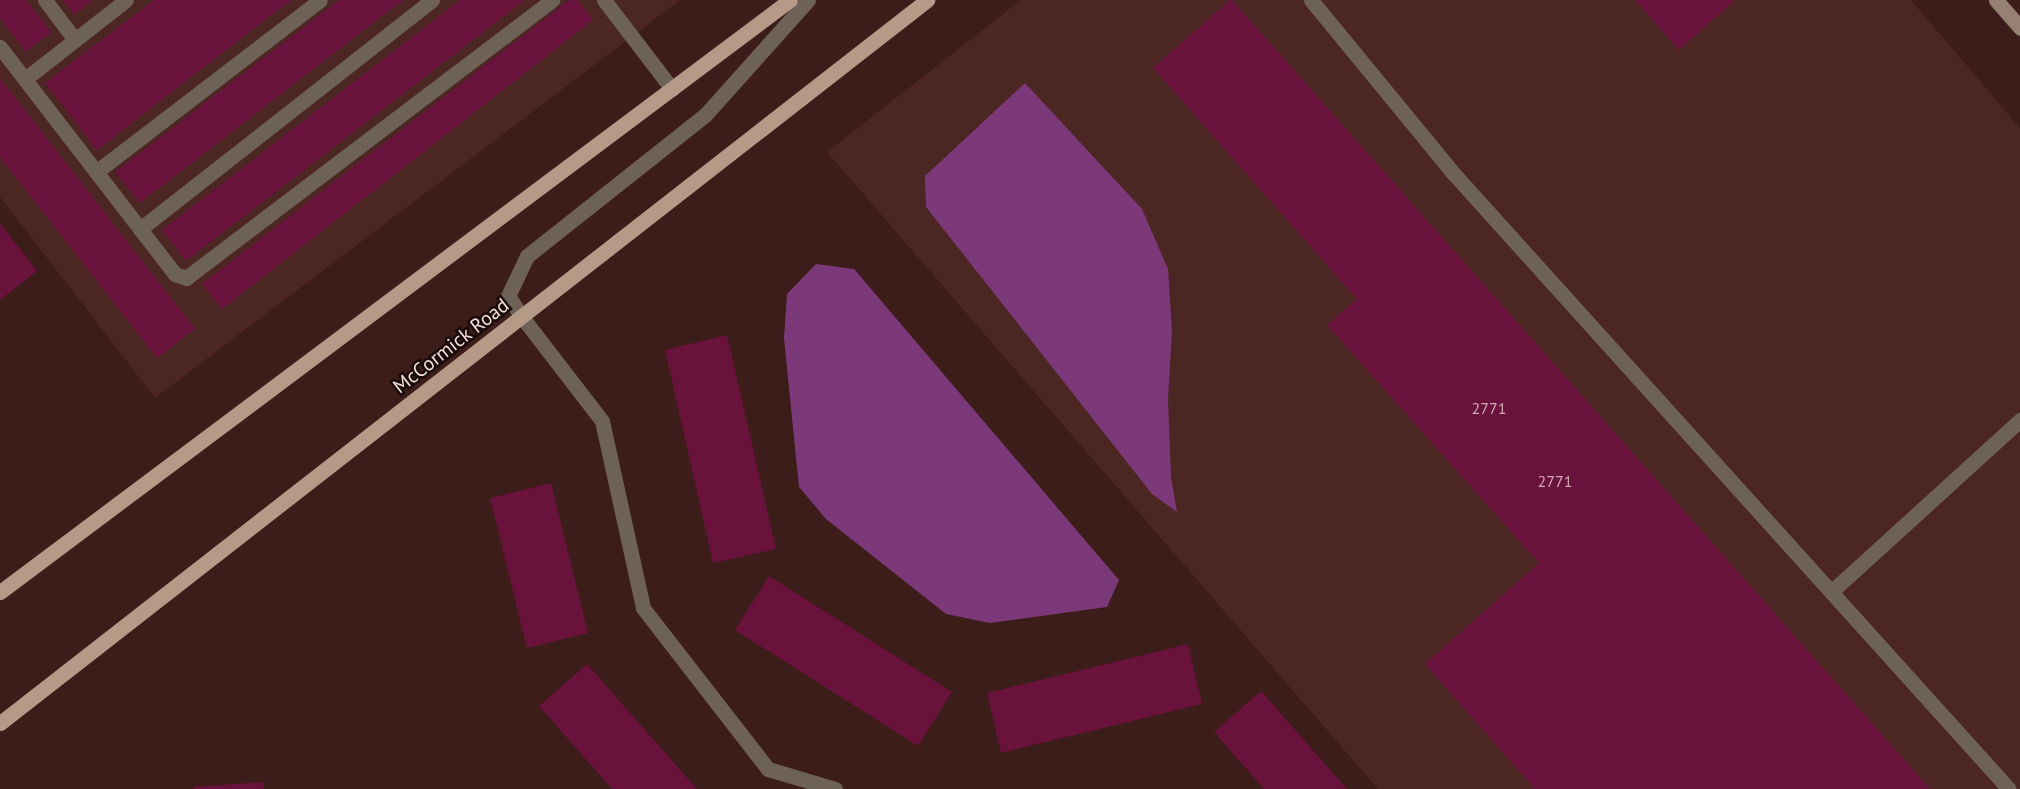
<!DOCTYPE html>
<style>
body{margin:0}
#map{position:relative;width:2020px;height:789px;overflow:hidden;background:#3c1d1a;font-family:"PT Sans",sans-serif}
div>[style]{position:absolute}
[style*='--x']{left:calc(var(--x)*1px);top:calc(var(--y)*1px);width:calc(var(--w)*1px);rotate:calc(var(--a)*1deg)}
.built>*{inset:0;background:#4b2622}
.water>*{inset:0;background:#7b3979}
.building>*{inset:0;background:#69123b}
.lane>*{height:15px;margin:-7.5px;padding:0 7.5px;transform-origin:7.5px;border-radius:7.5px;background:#6e6158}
.street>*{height:15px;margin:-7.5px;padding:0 7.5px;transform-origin:7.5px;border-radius:7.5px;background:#6e6158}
.secondary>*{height:15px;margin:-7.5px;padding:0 7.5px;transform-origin:7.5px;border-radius:7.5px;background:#968173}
.primary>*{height:15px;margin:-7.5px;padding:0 7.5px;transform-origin:7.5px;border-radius:7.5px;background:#b59a88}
span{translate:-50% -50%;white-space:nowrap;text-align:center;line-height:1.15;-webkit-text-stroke:5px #190c0a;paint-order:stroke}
.number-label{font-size:16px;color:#d1abb3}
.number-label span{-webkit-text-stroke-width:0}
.street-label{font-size:20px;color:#f4dedb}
</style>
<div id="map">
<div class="built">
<i style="clip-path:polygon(0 0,680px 0,155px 398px,0 197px)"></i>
<i style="clip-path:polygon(1021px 0,1911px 0,2020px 128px,2020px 789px,1378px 789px,827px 152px)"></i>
</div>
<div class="water">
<i style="clip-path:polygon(1025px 83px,1142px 209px,1168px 269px,1172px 330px,1168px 400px,1171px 477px,1177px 512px,1152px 494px,926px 207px,925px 176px)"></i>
<i style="clip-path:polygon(816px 264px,854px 269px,1119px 580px,1107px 607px,990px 623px,946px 614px,826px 519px,799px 487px,784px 338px,787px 294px)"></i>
</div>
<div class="building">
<i style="clip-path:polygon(0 0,26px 0,51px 32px,26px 52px,0 18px)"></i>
<i style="clip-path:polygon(63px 0,93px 0,74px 15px)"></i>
<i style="clip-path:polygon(154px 0,291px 0,97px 150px,45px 83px)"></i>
<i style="clip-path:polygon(339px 0,403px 0,140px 203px,115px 172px)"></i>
<i style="clip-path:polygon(460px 0,525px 0,186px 261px,162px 230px)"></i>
<i style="clip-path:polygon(569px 0,578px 0,593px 20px,222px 309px,202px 284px)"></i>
<i style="clip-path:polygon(1230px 0,1232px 0,1930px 789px,1535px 789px,1425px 664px,1539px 563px,1327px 325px,1357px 299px,1153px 68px)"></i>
<i style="clip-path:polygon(1635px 0,1735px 0,1679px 50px)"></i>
<i style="clip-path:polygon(0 78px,195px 329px,157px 358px,0 157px)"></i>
<i style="clip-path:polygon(0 223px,37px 271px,0 300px)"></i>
<i style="clip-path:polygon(727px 335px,776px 549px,713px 563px,665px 350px)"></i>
<i style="clip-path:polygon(551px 483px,588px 633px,527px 648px,490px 498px)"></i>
<i style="clip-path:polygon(769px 576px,952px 692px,918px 746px,735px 630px)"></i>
<i style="clip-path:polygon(1188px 644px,1202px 704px,1001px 753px,987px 693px)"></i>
<i style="clip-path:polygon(587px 664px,697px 789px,612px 789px,539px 706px)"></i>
<i style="clip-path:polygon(1261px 691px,1347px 789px,1264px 789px,1214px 732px)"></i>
<i style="clip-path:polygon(263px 782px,264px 789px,194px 789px,194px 787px)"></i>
</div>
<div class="lane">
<i style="--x:45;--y:0;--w:50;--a:53.1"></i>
<i style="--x:604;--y:0;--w:112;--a:52.6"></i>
<i style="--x:1311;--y:0;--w:225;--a:50.6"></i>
<i style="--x:1454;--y:174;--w:828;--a:47.94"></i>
<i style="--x:0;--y:47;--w:287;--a:52.4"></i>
<i style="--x:175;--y:274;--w:12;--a:20"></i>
<i style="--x:186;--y:278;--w:460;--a:-37.2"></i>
<i style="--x:25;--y:79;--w:128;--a:-38"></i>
<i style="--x:96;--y:172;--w:282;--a:-37.5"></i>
<i style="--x:140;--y:229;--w:371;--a:-38.1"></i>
<i style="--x:1831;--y:592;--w:256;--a:-42.3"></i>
</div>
<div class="street">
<i style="--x:808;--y:0;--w:154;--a:131.8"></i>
<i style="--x:705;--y:115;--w:227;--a:141.6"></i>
<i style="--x:527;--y:256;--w:44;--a:115.4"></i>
<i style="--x:508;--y:296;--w:25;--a:56"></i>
<i style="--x:522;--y:317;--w:131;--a:52.4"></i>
<i style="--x:602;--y:421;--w:191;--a:77.6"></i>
<i style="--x:643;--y:608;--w:204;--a:52.2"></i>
<i style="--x:768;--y:769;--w:70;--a:16.6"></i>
</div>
<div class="secondary">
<i style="--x:1996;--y:0;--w:37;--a:49"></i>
</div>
<div class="primary">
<i style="--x:0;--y:592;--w:987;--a:-36.85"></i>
<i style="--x:0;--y:723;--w:1176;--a:-37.95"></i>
</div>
<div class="number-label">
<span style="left:1489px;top:408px">2771</span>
<span style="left:1555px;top:481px">2771</span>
</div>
<div class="street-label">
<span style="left:451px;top:346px;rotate:-38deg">McCormick Road</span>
</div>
</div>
